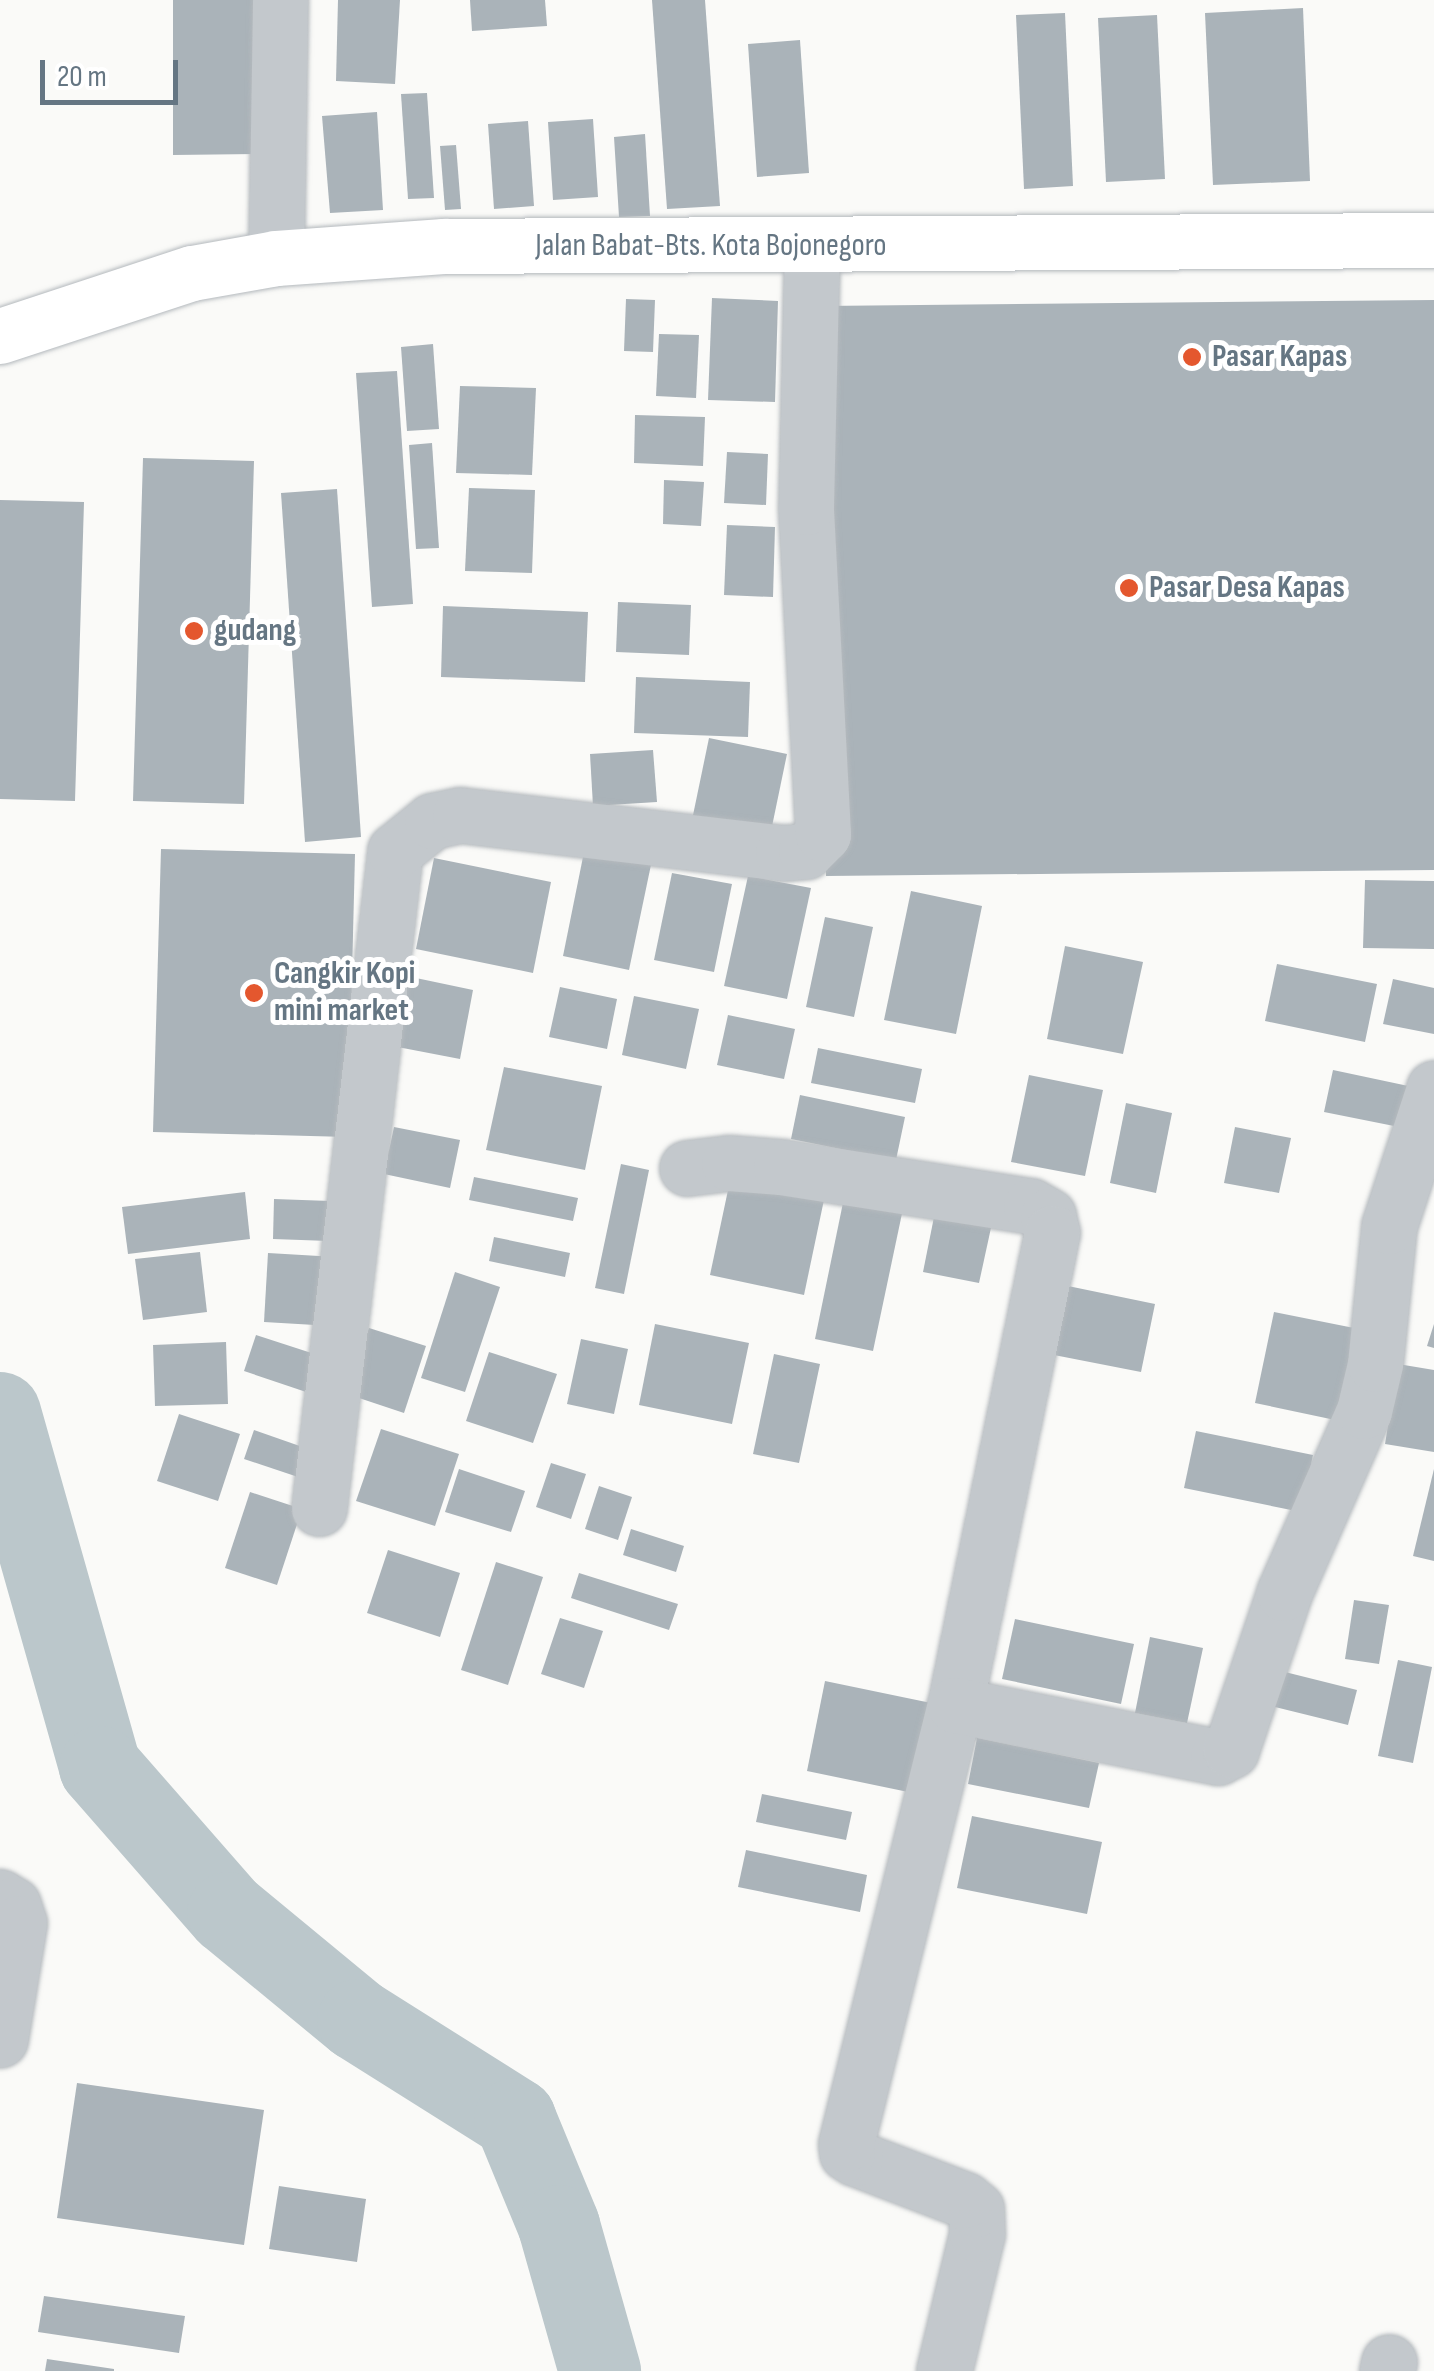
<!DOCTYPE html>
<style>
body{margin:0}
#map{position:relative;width:1434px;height:2371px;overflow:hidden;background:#fafaf8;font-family:"Sofia Sans Condensed",sans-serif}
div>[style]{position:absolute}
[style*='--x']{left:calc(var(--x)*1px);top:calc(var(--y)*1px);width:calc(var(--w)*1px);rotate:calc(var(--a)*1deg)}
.river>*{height:82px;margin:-41px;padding:0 41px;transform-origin:41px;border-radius:41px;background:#bbc7cb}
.building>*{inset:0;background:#aab3b9}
.roads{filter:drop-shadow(0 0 2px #b4b9bd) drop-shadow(0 0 2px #b4b9bd)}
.minor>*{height:55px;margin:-27.5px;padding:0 27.5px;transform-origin:27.5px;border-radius:27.5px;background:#c3c8cc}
.highway>*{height:55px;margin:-27.5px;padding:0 27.5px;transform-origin:27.5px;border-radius:27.5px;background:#fff}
.dots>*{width:28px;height:28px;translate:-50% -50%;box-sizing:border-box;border:5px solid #fff;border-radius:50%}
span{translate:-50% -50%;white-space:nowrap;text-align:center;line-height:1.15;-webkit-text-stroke:10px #fff;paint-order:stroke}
.street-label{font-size:32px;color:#657683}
.poi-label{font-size:32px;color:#657683;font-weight:700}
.left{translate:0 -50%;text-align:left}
.scale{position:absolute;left:40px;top:60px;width:138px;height:45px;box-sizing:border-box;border:5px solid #657683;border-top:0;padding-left:12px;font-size:30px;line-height:35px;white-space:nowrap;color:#657683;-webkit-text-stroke:8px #fff;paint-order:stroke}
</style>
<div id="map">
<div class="river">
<i style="--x:0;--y:1413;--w:368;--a:74.2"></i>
<i style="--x:100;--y:1767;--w:194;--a:48.8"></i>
<i style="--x:228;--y:1913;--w:168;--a:39.5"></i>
<i style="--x:358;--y:2020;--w:186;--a:32.2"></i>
<i style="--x:515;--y:2119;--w:116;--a:67.6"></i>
<i style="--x:559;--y:2226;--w:151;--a:74.2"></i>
</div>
<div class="building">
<i style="clip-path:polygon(173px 0,262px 0,262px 154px,173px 155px)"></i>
<i style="clip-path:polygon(338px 0,400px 0,395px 84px,336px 81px)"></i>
<i style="clip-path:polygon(470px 0,545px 0,547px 26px,472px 31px)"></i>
<i style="clip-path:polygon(652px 0,705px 0,720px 206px,667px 209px)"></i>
<i style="clip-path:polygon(1303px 8px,1310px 181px,1213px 185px,1205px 13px)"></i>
<i style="clip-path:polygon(1065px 13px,1073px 186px,1024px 189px,1016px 15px)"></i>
<i style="clip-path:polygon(1157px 15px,1165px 179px,1106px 182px,1098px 18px)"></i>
<i style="clip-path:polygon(800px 40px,809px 173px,757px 177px,748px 44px)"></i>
<i style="clip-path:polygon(427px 93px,434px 198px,408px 199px,401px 94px)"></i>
<i style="clip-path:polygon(377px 112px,383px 210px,330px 213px,322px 116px)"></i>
<i style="clip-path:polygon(593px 119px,598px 197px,553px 200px,548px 122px)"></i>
<i style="clip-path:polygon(528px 121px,534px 206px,494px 209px,488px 124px)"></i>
<i style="clip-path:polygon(645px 134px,650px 216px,619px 217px,614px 137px)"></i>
<i style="clip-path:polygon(456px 145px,461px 209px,445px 210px,440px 146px)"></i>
<i style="clip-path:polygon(712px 298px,778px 301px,775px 402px,708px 400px)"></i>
<i style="clip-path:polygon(626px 299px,655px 300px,653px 352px,624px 351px)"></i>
<i style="clip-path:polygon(1434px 300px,1434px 870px,826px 876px,822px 306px)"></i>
<i style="clip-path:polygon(659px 334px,699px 335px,696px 398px,656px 396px)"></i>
<i style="clip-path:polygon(433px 344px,439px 429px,407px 431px,401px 347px)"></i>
<i style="clip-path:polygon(397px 371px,413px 604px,372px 607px,356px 373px)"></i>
<i style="clip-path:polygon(460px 386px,536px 388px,532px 475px,456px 473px)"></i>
<i style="clip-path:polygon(635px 415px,705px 417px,703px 466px,634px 463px)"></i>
<i style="clip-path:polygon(432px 443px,439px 548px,416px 549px,409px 445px)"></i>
<i style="clip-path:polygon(727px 452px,768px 454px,766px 505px,724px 503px)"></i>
<i style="clip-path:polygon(143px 458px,254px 461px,244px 804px,133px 801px)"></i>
<i style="clip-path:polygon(664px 480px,704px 482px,701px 526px,663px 524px)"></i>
<i style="clip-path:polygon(469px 488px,535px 490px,532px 573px,465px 571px)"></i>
<i style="clip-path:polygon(337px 489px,361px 837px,305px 842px,281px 493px)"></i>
<i style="clip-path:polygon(0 500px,84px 502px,75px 801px,0 799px)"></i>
<i style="clip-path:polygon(727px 525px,775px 527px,773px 597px,724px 595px)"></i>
<i style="clip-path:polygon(618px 602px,691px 605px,689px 655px,616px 652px)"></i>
<i style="clip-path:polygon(443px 606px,588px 612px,585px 682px,441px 677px)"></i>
<i style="clip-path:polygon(636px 677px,750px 682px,748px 737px,634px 733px)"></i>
<i style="clip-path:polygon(709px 738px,787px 754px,770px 836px,692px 820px)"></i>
<i style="clip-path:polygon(653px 750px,657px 802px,593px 806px,590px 754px)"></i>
<i style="clip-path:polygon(585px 847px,652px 860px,629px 970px,563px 956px)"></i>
<i style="clip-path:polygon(161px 849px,355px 854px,348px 1137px,153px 1132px)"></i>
<i style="clip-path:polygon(434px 858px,551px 882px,533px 973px,416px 949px)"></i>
<i style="clip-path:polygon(672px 873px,732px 884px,714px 972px,654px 960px)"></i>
<i style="clip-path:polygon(748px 876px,811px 888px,787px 999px,724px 986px)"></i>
<i style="clip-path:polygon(1365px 880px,1434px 881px,1434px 949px,1363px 948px)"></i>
<i style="clip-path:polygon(911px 891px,982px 906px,956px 1034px,884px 1020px)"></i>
<i style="clip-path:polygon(825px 917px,873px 927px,854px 1017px,806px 1007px)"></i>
<i style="clip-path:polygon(1065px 946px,1143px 962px,1123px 1054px,1047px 1039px)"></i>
<i style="clip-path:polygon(1277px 964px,1377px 984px,1365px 1042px,1265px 1021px)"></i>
<i style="clip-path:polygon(397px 974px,473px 990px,460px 1059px,382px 1044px)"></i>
<i style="clip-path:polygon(1393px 979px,1434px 988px,1434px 1034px,1383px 1024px)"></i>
<i style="clip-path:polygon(560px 987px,617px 999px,607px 1049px,549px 1037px)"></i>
<i style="clip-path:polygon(634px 996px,699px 1009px,686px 1069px,622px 1055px)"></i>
<i style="clip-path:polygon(728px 1015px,795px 1029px,784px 1079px,717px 1065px)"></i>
<i style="clip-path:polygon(818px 1048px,922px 1069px,915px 1103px,811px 1083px)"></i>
<i style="clip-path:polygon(504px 1067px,602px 1086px,585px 1170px,486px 1150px)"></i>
<i style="clip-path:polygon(1333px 1070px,1413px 1087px,1404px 1128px,1324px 1112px)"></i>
<i style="clip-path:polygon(1029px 1075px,1103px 1090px,1085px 1176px,1011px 1162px)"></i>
<i style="clip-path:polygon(800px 1095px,905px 1117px,896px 1160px,791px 1139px)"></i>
<i style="clip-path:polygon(1126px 1103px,1172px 1113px,1156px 1193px,1110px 1183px)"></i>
<i style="clip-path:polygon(394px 1127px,460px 1140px,450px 1188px,384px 1174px)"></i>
<i style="clip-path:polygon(1235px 1127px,1291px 1138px,1279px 1193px,1224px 1183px)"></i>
<i style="clip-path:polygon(621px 1164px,649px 1170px,624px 1294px,595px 1288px)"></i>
<i style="clip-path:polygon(731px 1176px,825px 1195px,804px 1295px,710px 1275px)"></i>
<i style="clip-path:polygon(474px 1177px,578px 1198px,573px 1221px,469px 1200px)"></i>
<i style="clip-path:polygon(245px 1192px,250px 1239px,128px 1254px,122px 1207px)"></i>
<i style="clip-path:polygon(845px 1193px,904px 1204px,873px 1351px,815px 1339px)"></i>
<i style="clip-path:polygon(274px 1199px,330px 1201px,329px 1241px,273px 1239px)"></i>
<i style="clip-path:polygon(937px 1202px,994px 1214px,979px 1283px,923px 1272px)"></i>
<i style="clip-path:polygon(494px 1237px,570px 1253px,565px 1277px,489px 1261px)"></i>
<i style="clip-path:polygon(200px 1252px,207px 1312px,143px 1320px,135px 1259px)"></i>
<i style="clip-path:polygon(268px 1253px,336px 1257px,332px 1326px,264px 1322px)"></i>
<i style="clip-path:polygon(455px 1272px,500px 1287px,465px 1392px,421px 1378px)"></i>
<i style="clip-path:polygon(1068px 1286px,1155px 1304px,1141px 1372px,1054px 1355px)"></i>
<i style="clip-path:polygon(1274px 1312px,1374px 1332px,1354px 1424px,1255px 1403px)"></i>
<i style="clip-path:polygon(655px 1324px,749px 1343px,732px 1424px,639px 1405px)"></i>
<i style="clip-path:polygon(1434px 1324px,1434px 1348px,1427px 1346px)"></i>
<i style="clip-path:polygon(369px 1328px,426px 1346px,404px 1413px,347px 1394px)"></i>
<i style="clip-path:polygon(256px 1335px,333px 1360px,321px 1397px,244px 1371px)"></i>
<i style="clip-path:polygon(581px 1339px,628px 1349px,614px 1414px,567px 1404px)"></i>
<i style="clip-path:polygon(226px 1342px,228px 1404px,155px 1406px,153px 1345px)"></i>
<i style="clip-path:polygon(489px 1352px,557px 1374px,533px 1443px,466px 1421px)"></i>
<i style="clip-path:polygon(774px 1354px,820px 1364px,799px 1463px,753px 1454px)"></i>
<i style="clip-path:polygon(1398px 1364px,1434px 1370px,1434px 1452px,1385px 1444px)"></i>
<i style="clip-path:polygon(179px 1414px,240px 1434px,218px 1501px,157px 1481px)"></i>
<i style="clip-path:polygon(381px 1429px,459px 1454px,435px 1526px,356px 1501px)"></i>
<i style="clip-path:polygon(254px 1430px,314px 1451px,304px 1479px,244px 1459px)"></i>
<i style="clip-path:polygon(1196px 1431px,1313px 1455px,1301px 1512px,1184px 1488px)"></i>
<i style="clip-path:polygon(551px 1463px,586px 1474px,571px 1519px,536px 1507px)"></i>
<i style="clip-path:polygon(459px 1469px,525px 1491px,511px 1532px,445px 1512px)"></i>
<i style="clip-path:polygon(1434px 1469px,1434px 1561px,1413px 1556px)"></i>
<i style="clip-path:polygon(599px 1486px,632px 1497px,618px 1540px,585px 1529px)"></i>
<i style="clip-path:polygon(250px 1492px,302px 1509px,277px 1585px,225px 1568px)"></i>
<i style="clip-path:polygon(631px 1529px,684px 1546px,676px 1572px,623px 1555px)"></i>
<i style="clip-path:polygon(388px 1550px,460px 1573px,440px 1637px,367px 1613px)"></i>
<i style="clip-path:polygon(496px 1562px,543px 1577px,508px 1685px,461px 1670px)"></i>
<i style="clip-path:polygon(579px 1573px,678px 1604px,669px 1630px,571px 1598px)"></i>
<i style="clip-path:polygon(1354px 1600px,1389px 1605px,1379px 1664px,1345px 1659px)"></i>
<i style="clip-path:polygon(560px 1618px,603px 1631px,584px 1688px,541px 1674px)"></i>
<i style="clip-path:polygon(1015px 1619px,1134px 1644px,1121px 1704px,1002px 1679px)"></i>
<i style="clip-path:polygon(1150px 1637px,1203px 1648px,1187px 1723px,1135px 1713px)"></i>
<i style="clip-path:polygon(1398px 1660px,1432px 1667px,1413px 1763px,1378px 1756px)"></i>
<i style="clip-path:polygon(1281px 1671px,1357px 1690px,1348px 1725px,1271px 1706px)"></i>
<i style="clip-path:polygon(825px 1681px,931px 1703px,913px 1793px,807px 1771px)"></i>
<i style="clip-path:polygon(977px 1738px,1099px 1763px,1089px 1808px,968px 1784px)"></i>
<i style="clip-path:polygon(762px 1794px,852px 1812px,846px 1840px,756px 1822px)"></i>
<i style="clip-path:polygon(972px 1816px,1102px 1842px,1087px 1914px,957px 1888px)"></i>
<i style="clip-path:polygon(746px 1850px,867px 1875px,860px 1912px,738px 1887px)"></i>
<i style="clip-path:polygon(77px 2083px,264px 2110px,244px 2245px,57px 2218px)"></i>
<i style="clip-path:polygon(279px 2186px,366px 2199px,357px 2262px,269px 2249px)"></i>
<i style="clip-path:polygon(44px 2296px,185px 2316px,179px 2353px,38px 2332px)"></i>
<i style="clip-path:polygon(47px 2359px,114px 2369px,114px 2371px,45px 2371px)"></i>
</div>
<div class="roads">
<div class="minor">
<i style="--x:276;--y:258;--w:258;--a:-89.1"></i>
<i style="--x:687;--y:1168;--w:42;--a:-6.8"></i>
<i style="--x:729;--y:1163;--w:52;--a:4.4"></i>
<i style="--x:781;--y:1167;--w:253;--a:8.9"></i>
<i style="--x:1031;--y:1206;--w:20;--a:30"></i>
<i style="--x:1048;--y:1216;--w:17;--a:77"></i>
<i style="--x:1052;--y:1233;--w:482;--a:101.6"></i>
<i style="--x:319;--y:1508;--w:661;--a:-83.4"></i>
<i style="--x:395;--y:851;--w:48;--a:-39"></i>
<i style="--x:432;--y:821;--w:29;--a:-12"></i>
<i style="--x:460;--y:815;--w:325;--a:6.7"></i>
<i style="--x:783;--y:853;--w:23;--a:-5"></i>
<i style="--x:806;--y:851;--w:24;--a:-45"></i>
<i style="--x:823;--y:834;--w:327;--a:-93"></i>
<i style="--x:806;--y:507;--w:260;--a:-88.7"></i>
<i style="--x:0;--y:1897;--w:15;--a:32"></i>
<i style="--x:13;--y:1905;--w:19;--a:72"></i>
<i style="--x:19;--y:1923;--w:118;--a:99.3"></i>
<i style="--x:944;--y:2371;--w:141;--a:-76.5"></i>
<i style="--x:977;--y:2234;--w:25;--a:-92"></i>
<i style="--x:976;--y:2209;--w:14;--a:-141"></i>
<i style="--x:965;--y:2200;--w:118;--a:-159.1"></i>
<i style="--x:855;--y:2158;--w:9;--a:-148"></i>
<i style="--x:847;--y:2153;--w:9;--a:-96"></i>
<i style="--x:846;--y:2144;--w:452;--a:-76.1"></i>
<i style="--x:955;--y:1705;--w:268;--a:11.2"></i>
<i style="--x:1218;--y:1757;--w:15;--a:-28"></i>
<i style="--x:1231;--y:1750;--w:166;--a:-71.3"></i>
<i style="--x:1284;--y:1593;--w:199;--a:-66.3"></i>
<i style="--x:1364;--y:1411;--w:48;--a:-76.8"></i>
<i style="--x:1375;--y:1364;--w:139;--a:-84.2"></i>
<i style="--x:1389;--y:1226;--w:145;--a:-71.9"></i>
<i style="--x:1387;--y:2371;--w:9;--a:-77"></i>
</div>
<div class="highway">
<i style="--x:0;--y:336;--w:202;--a:-18.2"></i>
<i style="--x:192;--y:273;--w:85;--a:-10.1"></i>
<i style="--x:276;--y:258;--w:168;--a:-4.1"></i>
<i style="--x:444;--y:246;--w:990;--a:-0.35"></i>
</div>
</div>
<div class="dots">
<i style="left:1192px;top:357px;background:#e4572e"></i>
<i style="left:1129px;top:588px;background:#e4572e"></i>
<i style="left:194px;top:631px;background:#e4572e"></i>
<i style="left:254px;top:993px;background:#e4572e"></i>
</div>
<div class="street-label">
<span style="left:711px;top:246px">Jalan Babat-Bts. Kota Bojonegoro</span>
</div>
<div class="poi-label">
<span class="left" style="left:1212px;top:357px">Pasar Kapas</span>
<span class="left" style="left:1149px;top:588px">Pasar Desa Kapas</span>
<span class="left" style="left:214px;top:631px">gudang</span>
<span class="left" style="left:274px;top:993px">Cangkir Kopi<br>mini market</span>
</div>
<div class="scale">20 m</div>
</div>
